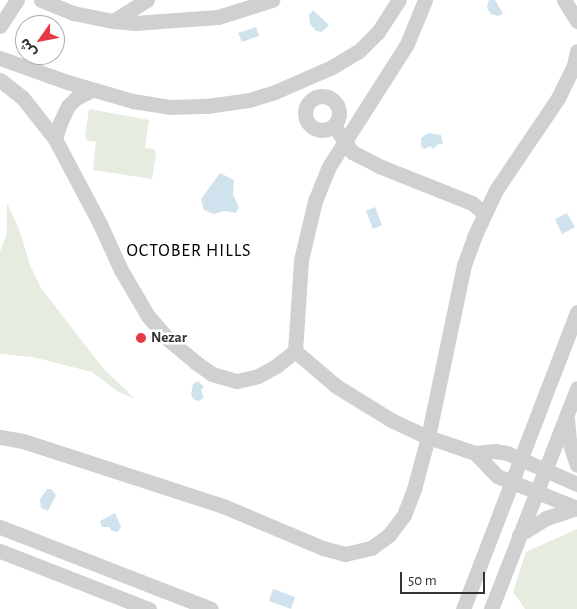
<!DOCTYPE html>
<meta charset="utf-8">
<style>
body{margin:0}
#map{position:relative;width:577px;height:609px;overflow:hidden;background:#fff;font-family:"Alegreya Sans","Noto Sans Arabic",sans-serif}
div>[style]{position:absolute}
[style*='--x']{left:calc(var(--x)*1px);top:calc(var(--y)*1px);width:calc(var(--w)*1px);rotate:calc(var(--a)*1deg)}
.green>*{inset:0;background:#e6ecdf}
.water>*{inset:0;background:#cfe2ee}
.minor>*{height:15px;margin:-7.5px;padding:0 7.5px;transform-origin:7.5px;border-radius:7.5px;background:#d0d0d0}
.minor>.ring{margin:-7.5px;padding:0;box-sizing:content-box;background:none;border:15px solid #d0d0d0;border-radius:50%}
.dots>*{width:14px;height:14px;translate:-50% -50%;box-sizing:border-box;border:2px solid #fff;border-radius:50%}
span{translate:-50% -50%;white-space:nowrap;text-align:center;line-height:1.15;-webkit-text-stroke:5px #fff;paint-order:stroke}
.poi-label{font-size:15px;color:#333;font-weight:700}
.left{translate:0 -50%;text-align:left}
.quarter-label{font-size:18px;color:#000;letter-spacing:1px}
.north{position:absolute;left:15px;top:15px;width:50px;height:50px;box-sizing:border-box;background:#fff;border:1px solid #adadad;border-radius:50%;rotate:237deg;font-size:14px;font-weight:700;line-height:20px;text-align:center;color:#333}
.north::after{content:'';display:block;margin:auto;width:18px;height:22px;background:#e63946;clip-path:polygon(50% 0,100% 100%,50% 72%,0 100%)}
.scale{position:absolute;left:400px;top:572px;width:85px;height:22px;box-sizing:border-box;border:2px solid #333;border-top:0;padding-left:6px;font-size:15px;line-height:18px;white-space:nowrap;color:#333;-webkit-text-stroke:4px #fff;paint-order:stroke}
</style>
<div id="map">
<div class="green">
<i style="clip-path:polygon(89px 109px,149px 120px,145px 148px,154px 149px,156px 154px,152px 179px,93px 170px,96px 142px,88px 141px,85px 136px)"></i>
<i style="clip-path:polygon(7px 203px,19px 229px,30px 265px,41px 288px,102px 367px,135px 399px,117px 391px,92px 372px,33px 357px,0 354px,0 252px,7px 233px)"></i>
<i style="clip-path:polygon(577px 529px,577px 609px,525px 609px,513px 592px,526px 552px)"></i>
</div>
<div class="water">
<i style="clip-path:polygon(489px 0,495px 0,503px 14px,498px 16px,491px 14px,487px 8px)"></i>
<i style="clip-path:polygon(313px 10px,329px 25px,322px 32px,316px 31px,310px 24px,309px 15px)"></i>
<i style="clip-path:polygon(256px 27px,259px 36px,242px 42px,238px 33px)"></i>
<i style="clip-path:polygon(428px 133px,441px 135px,443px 144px,438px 144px,433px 149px,430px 146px,424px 149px,421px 146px,421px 138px)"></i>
<i style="clip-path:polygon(220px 173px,234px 180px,233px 195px,239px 207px,236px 213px,225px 211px,214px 214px,204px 210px,201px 199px)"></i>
<i style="clip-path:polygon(375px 207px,382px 225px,373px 229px,366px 211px)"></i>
<i style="clip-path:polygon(567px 213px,575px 227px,562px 234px,555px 219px)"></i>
<i style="clip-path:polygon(198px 381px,204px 387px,201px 390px,204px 398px,198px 401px,193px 399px,191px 394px,193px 384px)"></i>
<i style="clip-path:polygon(47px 489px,51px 489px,56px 495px,48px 511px,41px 508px,40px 499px)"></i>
<i style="clip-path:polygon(115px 513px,121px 527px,118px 532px,112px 531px,109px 527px,102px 527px,100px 521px)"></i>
<i style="clip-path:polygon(273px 589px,295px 597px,291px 609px,269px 601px)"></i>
</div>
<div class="minor">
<i style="--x:41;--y:0;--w:35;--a:22"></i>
<i style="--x:73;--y:13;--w:41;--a:11.3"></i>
<i style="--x:113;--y:21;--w:21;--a:5"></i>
<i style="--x:134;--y:23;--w:84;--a:-4.1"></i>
<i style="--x:218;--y:17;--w:57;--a:-17.5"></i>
<i style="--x:564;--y:0;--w:25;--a:58"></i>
<i style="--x:113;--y:21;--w:40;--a:-32"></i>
<i style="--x:0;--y:26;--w:31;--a:-57"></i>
<i style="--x:0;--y:58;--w:71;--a:19.7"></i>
<i style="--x:67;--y:82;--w:69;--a:16.1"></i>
<i style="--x:133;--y:101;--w:37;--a:9"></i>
<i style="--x:170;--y:107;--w:37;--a:-2"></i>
<i style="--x:207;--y:106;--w:42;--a:-8.1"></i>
<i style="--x:249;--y:100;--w:27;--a:-17"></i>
<i style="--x:275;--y:92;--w:62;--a:-23.7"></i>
<i style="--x:332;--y:67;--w:31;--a:-31"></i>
<i style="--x:359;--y:51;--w:27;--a:-45"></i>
<i style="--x:378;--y:32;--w:38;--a:-57"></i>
<i style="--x:0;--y:80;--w:28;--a:38"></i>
<i style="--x:22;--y:97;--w:53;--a:51.8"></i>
<i style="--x:55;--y:139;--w:96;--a:62.1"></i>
<i style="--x:100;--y:224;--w:51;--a:65.5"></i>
<i style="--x:121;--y:270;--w:53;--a:59.6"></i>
<i style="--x:148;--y:316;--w:32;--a:49"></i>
<i style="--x:169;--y:340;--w:34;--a:40"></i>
<i style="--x:195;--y:362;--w:21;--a:35"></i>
<i style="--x:212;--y:374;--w:26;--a:16"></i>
<i style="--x:237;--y:381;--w:22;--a:-13"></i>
<i style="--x:258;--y:376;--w:21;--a:-29"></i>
<i style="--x:276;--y:366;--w:24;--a:-38"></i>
<i style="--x:295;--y:351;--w:91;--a:-86.2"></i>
<i style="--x:301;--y:260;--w:61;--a:-76.7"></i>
<i style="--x:315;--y:201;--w:35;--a:-68"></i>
<i style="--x:328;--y:168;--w:147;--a:-57.5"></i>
<i style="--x:407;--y:44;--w:48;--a:-67.8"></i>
<i class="ring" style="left:305px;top:96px;width:19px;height:19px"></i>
<i style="--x:334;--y:126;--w:32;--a:55"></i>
<i style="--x:352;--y:152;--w:30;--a:27"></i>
<i style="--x:379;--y:166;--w:100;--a:21.7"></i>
<i style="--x:472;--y:203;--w:16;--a:40"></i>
<i style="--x:55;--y:139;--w:17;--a:-73"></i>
<i style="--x:60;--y:123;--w:19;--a:-65"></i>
<i style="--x:68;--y:106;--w:11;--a:-45"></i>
<i style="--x:76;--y:98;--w:18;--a:-27"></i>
<i style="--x:295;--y:351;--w:54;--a:40.5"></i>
<i style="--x:336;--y:386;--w:67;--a:31.6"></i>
<i style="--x:393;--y:421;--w:38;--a:25"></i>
<i style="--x:428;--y:437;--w:50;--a:18.8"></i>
<i style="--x:475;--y:453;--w:20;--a:-6"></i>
<i style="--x:495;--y:451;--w:12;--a:9"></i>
<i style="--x:507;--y:453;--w:77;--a:23.9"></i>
<i style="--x:567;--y:418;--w:23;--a:85"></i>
<i style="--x:569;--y:441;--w:25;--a:72"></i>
<i style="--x:0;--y:437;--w:23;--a:10"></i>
<i style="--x:23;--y:441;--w:210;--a:18"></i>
<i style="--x:223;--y:506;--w:108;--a:22.8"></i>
<i style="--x:323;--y:548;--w:23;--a:15"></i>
<i style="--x:345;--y:554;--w:27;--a:-13"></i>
<i style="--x:371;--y:548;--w:22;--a:-36"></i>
<i style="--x:389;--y:535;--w:25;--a:-53"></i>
<i style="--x:404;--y:515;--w:28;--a:-69"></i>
<i style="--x:414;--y:489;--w:54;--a:-74.9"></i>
<i style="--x:428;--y:437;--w:176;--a:-78.2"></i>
<i style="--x:464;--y:265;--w:30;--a:-70"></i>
<i style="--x:474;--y:237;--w:52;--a:-64.9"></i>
<i style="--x:496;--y:190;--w:111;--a:-56"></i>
<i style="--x:558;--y:98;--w:37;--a:-64"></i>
<i style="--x:574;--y:65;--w:14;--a:-78"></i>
<i style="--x:475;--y:453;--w:32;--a:46"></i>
<i style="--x:497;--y:476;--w:86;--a:21.8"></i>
<i style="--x:0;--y:527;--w:226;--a:21.2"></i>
<i style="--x:519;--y:535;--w:32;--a:-32"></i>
<i style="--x:546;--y:518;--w:32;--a:-18"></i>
<i style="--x:0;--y:551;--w:160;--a:21.3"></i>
<i style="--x:463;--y:609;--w:318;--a:-69"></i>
<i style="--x:491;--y:609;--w:237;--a:-68.7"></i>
</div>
<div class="dots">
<i style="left:141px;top:338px;background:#e63946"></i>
</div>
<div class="poi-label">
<span class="left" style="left:151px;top:338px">Nezar</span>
</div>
<div class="quarter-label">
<span style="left:189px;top:251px">OCTOBER HILLS</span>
</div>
<div class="north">ش</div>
<div class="scale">50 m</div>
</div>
